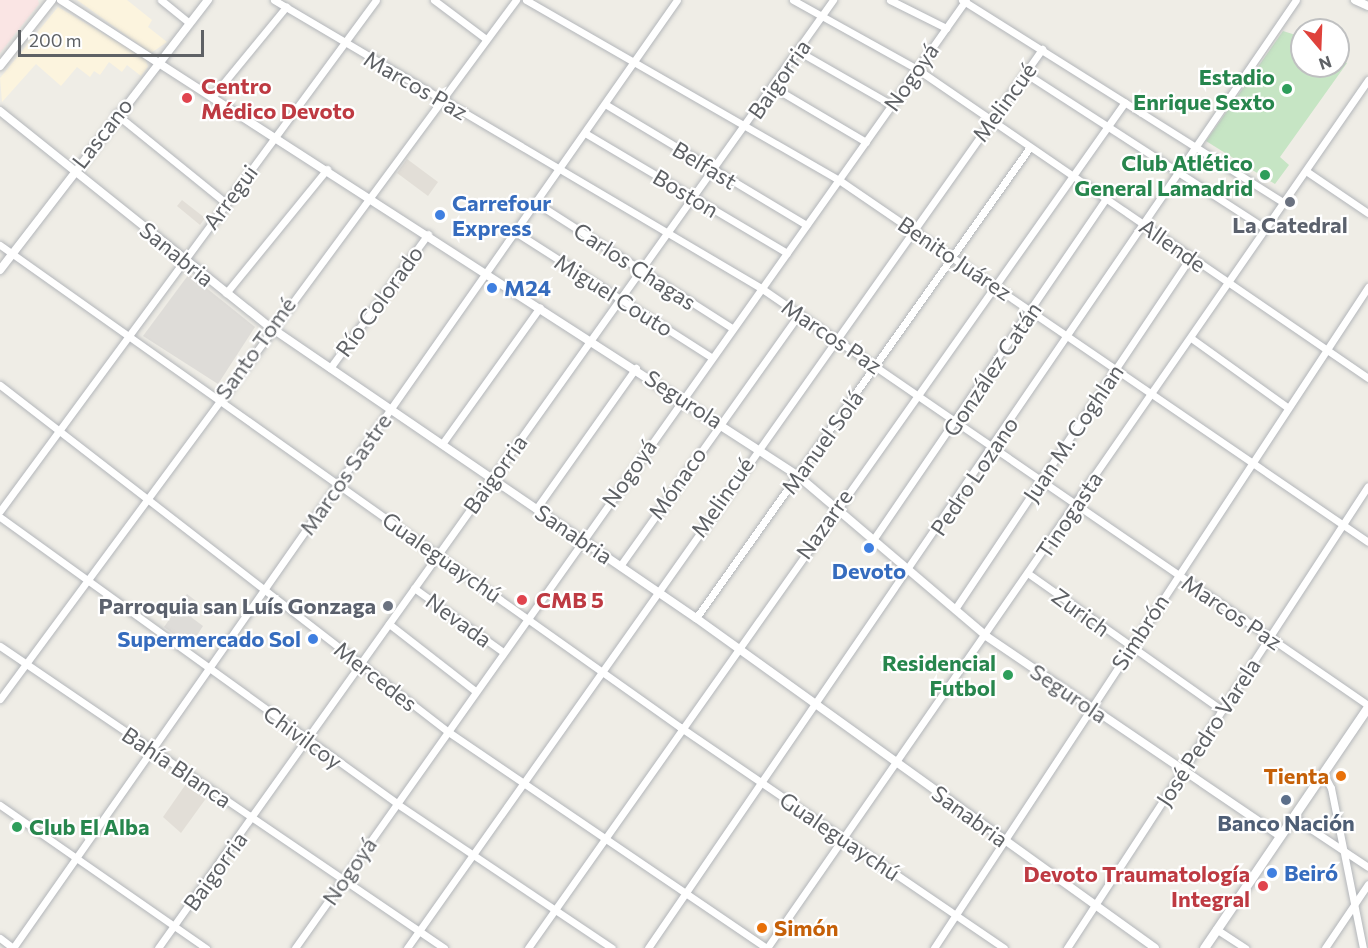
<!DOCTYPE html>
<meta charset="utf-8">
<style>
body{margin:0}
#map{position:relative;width:1368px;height:948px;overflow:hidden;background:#efede6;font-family:Commissioner,sans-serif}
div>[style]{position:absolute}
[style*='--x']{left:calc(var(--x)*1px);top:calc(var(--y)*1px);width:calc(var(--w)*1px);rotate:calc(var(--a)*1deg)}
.commercial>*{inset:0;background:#fcf4de}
.industrial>*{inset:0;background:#dedcd8}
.education>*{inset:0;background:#e2ded7}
.medical>*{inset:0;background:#fae5e4}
.green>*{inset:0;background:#c6e5c4}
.roads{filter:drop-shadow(0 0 2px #b3b6ba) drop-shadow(0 0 2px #b3b6ba)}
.minor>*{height:7px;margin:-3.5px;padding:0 3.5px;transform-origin:3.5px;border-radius:3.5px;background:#fff}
.tertiary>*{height:8px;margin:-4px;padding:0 4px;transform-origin:4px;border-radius:4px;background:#fff}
.secondary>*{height:9px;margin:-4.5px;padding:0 4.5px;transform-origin:4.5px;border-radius:4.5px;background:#fff}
.dots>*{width:16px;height:16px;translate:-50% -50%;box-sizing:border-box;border:3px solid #fff;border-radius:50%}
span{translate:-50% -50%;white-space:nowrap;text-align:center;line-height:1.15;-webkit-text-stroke:4.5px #fff;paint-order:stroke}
.leisure-label{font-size:22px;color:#27864d;font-weight:700}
.right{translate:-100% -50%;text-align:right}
.left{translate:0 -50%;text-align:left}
.street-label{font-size:22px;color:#5e6165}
.health-label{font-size:22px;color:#be3a42;font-weight:700}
.shop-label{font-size:22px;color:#366cbe;font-weight:700}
.worship-label{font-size:22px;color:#5b616d;font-weight:700}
.food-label{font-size:22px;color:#c56008;font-weight:700}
.service-label{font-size:22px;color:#4e5e75;font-weight:700}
.north{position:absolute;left:1290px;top:18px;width:60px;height:60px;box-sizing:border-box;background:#fff;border:2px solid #bfc0c1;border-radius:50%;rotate:161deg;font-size:16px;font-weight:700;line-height:24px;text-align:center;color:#5e6165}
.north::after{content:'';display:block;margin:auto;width:21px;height:27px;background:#df423c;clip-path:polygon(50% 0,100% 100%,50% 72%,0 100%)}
.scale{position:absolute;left:18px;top:30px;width:186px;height:27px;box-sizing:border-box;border:3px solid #5e6165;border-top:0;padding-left:8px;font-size:18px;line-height:21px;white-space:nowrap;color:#5e6165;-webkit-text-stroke:4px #fff;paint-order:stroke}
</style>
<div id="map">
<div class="commercial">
<i style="clip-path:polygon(77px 0,127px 0,152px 20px,148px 27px,167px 42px,151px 53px)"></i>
<i style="clip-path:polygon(58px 7px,145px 58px,148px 67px,141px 76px,127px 65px,122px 72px,109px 62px,100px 75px,94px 71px,90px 77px,77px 67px,61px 86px,36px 64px,2px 102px,0 78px)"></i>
</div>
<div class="industrial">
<i style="clip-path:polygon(189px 274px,255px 327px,218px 384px,143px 336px)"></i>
<i style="clip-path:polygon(187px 594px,200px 604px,191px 617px,203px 626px,190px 646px,164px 627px)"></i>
</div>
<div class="education">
<i style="clip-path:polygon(407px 159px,438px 182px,428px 196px,397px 173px)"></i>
<i style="clip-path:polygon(182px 200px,205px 218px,200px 225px,177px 206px)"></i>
<i style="clip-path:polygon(186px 784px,207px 797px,181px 833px,163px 817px)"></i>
</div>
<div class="medical">
<i style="clip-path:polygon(0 0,38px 0,39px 4px,0 53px)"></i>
</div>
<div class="green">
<i style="clip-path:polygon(1283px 31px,1302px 37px,1302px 66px,1338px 66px,1338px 57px,1347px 63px,1280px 157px,1289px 165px,1275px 184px,1206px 141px)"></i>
</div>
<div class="roads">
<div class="minor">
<i style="--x:161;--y:0;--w:36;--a:39"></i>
<i style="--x:274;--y:0;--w:566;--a:30.6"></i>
<i style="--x:761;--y:288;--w:736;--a:34.49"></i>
<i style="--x:434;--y:0;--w:65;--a:36.9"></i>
<i style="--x:526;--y:0;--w:361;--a:29.9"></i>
<i style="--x:839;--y:180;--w:641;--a:34.38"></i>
<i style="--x:793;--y:0;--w:142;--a:29.1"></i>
<i style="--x:917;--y:69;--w:547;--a:34.42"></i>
<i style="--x:890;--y:0;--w:63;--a:26.6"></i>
<i style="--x:962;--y:0;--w:379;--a:32.2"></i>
<i style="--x:798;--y:51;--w:108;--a:29.9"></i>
<i style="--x:1025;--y:73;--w:286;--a:32.9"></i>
<i style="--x:773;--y:87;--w:108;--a:30.6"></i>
<i style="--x:212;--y:97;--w:117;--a:-50.6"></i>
<i style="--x:605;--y:104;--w:235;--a:31"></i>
<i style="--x:116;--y:114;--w:141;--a:39"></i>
<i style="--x:585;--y:133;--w:235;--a:30.7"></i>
<i style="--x:1306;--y:171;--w:75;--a:34.1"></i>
<i style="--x:538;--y:204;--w:230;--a:32.6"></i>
<i style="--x:517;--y:233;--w:230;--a:32.6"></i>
<i style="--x:0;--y:245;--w:834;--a:35.33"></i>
<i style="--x:680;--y:727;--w:392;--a:34.3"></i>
<i style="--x:226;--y:293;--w:160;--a:-50.8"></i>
<i style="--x:1191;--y:338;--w:118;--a:35.7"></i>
<i style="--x:330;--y:368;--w:166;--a:-53.8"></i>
<i style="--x:0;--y:385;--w:565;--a:37.74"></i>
<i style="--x:447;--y:731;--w:386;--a:34.2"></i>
<i style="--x:442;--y:444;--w:168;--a:-54.4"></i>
<i style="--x:536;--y:509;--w:173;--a:-54.7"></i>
<i style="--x:0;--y:511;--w:634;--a:-53.65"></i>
<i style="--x:0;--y:517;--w:488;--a:35.8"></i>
<i style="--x:396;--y:803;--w:260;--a:33.9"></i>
<i style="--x:875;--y:537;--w:409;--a:-55.7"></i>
<i style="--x:620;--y:566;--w:309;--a:-54.6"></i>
<i style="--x:1029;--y:574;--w:236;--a:35.2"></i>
<i style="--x:414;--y:588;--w:110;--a:35.7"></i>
<i style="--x:955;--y:609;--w:424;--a:-56.2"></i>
<i style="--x:696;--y:618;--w:577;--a:-54.66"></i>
<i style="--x:389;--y:624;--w:109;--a:37.9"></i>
<i style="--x:0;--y:646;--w:537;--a:34.22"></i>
<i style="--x:0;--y:699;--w:869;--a:-53.57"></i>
<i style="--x:1323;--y:773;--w:17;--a:62"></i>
<i style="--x:1331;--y:788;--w:163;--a:78.7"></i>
<i style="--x:0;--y:805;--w:251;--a:34.8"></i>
<i style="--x:1293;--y:817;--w:90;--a:33.7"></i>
<i style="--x:1216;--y:929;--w:35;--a:33"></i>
<i style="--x:0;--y:938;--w:16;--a:38"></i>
<i style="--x:13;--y:948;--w:1157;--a:-54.99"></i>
<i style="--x:158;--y:948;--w:1164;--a:-54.55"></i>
<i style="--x:295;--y:948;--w:1161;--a:-54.71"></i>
<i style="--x:407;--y:948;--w:1101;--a:-54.76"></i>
<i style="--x:528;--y:948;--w:1035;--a:-54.79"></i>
<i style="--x:648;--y:948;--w:1148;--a:-55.65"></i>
<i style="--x:767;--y:948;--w:1056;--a:-55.3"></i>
<i style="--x:934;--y:948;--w:791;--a:-56.71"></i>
<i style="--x:1067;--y:948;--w:551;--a:-56.92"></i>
<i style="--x:1325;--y:948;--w:77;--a:-56.1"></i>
</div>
<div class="tertiary">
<i style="--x:61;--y:0;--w:876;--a:32.84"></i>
<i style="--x:797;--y:475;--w:248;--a:40.4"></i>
<i style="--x:986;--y:636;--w:356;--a:34.2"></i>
<i style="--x:1355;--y:0;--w:14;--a:25"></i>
<i style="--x:0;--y:66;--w:84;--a:-51.8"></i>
<i style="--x:0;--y:111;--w:346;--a:38.7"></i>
<i style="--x:270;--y:327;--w:516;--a:34.34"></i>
<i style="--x:696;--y:618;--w:565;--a:35.71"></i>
<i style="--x:0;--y:270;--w:341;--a:-52.4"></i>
</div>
<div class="secondary">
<i style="--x:1204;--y:948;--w:292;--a:-55.8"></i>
</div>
</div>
<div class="dots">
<i style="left:1287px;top:89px;background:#2e9e5b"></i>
<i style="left:187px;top:98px;background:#e0444e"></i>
<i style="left:1265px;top:175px;background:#2e9e5b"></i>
<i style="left:1290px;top:202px;background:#6b7280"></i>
<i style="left:440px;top:215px;background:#3f7fe0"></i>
<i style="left:492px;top:288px;background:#3f7fe0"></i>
<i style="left:869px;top:548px;background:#3f7fe0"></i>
<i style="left:522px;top:600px;background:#e0444e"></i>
<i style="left:388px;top:606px;background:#6b7280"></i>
<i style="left:313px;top:639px;background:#3f7fe0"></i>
<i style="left:1008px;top:675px;background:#2e9e5b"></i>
<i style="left:1341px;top:776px;background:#e8710a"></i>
<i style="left:1286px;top:800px;background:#5c6f8a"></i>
<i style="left:17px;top:827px;background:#2e9e5b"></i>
<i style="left:1272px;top:873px;background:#3f7fe0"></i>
<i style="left:1263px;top:886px;background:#e0444e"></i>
<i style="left:762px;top:928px;background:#e8710a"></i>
</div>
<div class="leisure-label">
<span class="right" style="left:1275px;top:89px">Estadio<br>Enrique Sexto</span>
<span class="right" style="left:1253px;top:175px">Club Atlético<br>General Lamadrid</span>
<span class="right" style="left:996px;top:675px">Residencial<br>Futbol</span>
<span class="left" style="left:29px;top:827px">Club El Alba</span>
</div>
<div class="street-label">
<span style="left:911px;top:77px;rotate:-55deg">Nogoyá</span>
<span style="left:779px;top:79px;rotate:-55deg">Baigorria</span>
<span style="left:416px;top:85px;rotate:30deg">Marcos Paz</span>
<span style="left:1004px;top:102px;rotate:-54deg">Melincué</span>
<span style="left:102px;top:133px;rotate:-52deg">Lascano</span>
<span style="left:705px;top:165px;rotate:31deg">Belfast</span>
<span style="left:686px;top:193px;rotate:31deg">Boston</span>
<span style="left:230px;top:197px;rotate:-53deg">Arregui</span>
<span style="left:1173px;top:245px;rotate:35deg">Allende</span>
<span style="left:177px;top:254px;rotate:39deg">Sanabria</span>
<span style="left:955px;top:258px;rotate:34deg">Benito Juárez</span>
<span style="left:635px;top:266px;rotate:33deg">Carlos Chagas</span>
<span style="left:614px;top:295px;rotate:32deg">Miguel Couto</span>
<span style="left:379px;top:301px;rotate:-54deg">Río Colorado</span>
<span style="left:832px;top:336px;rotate:34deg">Marcos Paz</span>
<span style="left:255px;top:348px;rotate:-54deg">Santo Tomé</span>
<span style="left:992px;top:369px;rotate:-56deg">González Catán</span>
<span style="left:684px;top:399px;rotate:33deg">Segurola</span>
<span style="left:1073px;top:433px;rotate:-56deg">Juan M. Coghlan</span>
<span style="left:822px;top:442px;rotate:-54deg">Manuel Solá</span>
<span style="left:629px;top:473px;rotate:-55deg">Nogoyá</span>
<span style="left:345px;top:474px;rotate:-55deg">Marcos Sastre</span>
<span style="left:495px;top:474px;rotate:-54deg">Baigorria</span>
<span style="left:974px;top:476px;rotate:-56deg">Pedro Lozano</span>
<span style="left:677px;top:483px;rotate:-55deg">Mónaco</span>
<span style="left:722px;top:497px;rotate:-55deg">Melincué</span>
<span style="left:1069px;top:515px;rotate:-56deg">Tinogasta</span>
<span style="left:824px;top:524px;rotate:-55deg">Nazarre</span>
<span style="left:574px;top:534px;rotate:34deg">Sanabria</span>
<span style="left:442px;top:557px;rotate:35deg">Gualeguaychú</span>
<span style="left:1081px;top:612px;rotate:36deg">Zurich</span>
<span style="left:1232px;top:612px;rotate:34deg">Marcos Paz</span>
<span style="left:459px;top:620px;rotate:36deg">Nevada</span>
<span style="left:1140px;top:632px;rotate:-57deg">Simbrón</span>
<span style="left:376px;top:676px;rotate:38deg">Mercedes</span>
<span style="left:1069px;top:693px;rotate:34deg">Segurola</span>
<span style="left:1208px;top:732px;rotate:-57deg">José Pedro Varela</span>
<span style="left:303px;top:737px;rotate:36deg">Chivilcoy</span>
<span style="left:177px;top:767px;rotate:34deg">Bahía Blanca</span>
<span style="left:970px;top:816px;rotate:36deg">Sanabria</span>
<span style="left:840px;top:836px;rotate:34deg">Gualeguaychú</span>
<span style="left:215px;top:871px;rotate:-54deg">Baigorria</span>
<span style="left:349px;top:871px;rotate:-55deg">Nogoyá</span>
</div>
<div class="health-label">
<span class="left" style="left:201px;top:98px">Centro<br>Médico Devoto</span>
<span class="left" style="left:536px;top:600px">CMB 5</span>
<span class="right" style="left:1250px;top:886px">Devoto Traumatología<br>Integral</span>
</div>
<div class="shop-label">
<span class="left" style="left:452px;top:215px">Carrefour<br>Express</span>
<span class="left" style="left:504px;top:288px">M24</span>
<span style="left:869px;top:571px">Devoto</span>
<span class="right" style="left:301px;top:639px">Supermercado Sol</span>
<span class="left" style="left:1284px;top:873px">Beiró</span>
</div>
<div class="worship-label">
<span style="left:1290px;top:225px">La Catedral</span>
<span class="right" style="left:376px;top:606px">Parroquia san Luís Gonzaga</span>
</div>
<div class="food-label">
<span class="right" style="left:1329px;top:776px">Tienta</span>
<span class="left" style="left:774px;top:928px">Simón</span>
</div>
<div class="service-label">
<span style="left:1286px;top:823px">Banco Nación</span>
</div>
<div class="north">N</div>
<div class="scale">200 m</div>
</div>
